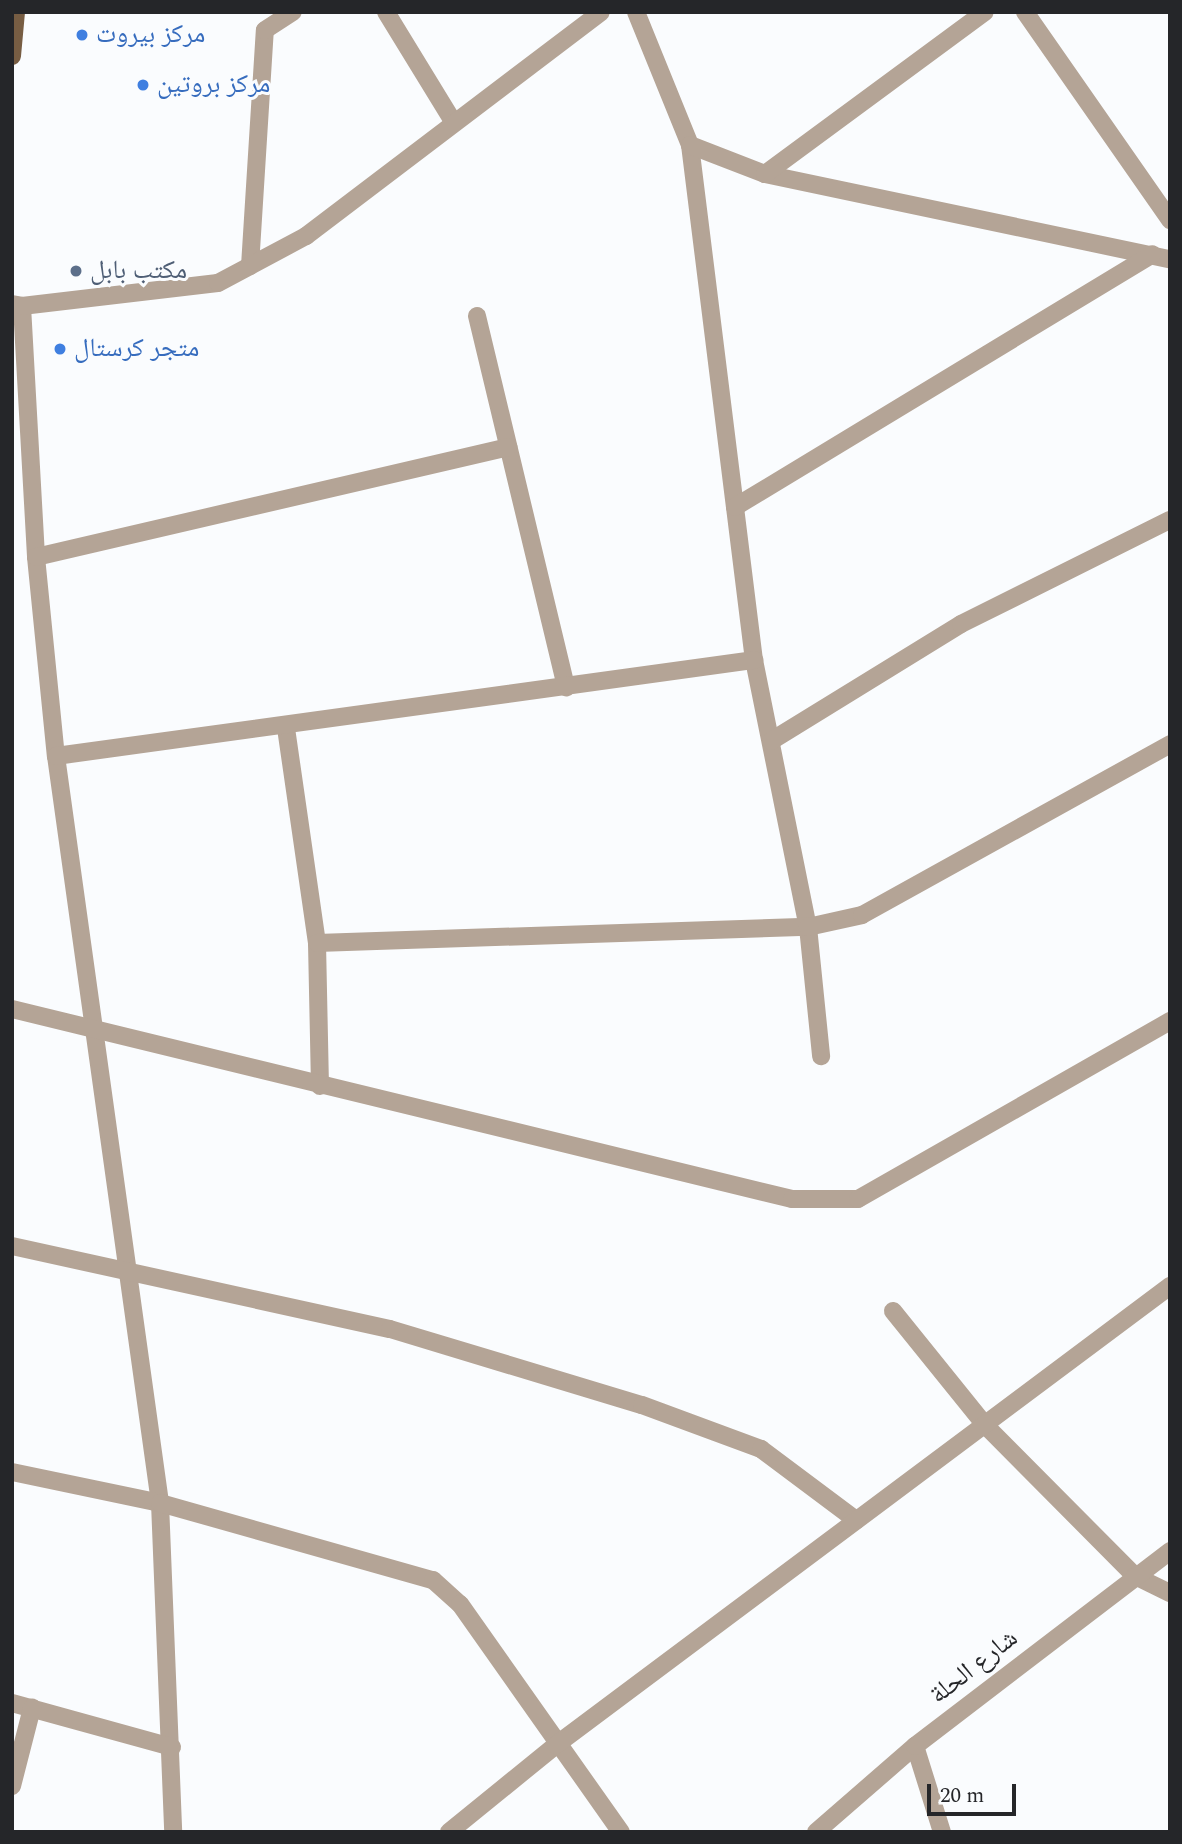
<!DOCTYPE html>
<meta charset="utf-8">
<style>
body{margin:0}
#map{position:relative;width:1182px;height:1844px;overflow:hidden;background:#fafcfe;font-family:Spectral,"Noto Naskh Arabic",serif}
div>[style]{position:absolute}
[style*='--x']{left:calc(var(--x)*1px);top:calc(var(--y)*1px);width:calc(var(--w)*1px);rotate:calc(var(--a)*1deg)}
.street>*{height:18px;margin:-9px;padding:0 9px;transform-origin:9px;border-radius:9px;background:#b4a496}
.primary>*{height:18px;margin:-9px;padding:0 9px;transform-origin:9px;border-radius:9px;background:#775d43}
.dots>*{width:19px;height:19px;translate:-50% -50%;box-sizing:border-box;border:4px solid #fafcfe;border-radius:50%}
span{translate:-50% -50%;white-space:nowrap;text-align:center;line-height:1.15;-webkit-text-stroke:6px #fafcfe;paint-order:stroke}
.shop-label{font-size:26px;color:#366cbe}
.left{translate:0 -50%;text-align:left}
.service-label{font-size:26px;color:#4e5e75}
.street-label{font-size:26px;color:#252629}
.frame{position:absolute;inset:0;border:14px solid #252629;pointer-events:none}
.scale{position:absolute;left:927px;top:1784px;width:89px;height:32px;box-sizing:border-box;border:4px solid #252629;border-top:0;padding-left:9px;font-size:21px;line-height:24px;white-space:nowrap;color:#252629;-webkit-text-stroke:5px #fafcfe;paint-order:stroke}
</style>
<div id="map">
<div class="street">
<i style="--x:386;--y:12;--w:130;--a:58.5"></i>
<i style="--x:636;--y:12;--w:144;--a:67.9"></i>
<i style="--x:690;--y:145;--w:519;--a:82.92"></i>
<i style="--x:754;--y:660;--w:272;--a:78.6"></i>
<i style="--x:808;--y:927;--w:130;--a:84.2"></i>
<i style="--x:1025;--y:12;--w:254;--a:55.1"></i>
<i style="--x:690;--y:145;--w:80;--a:21.1"></i>
<i style="--x:765;--y:174;--w:414;--a:11.9"></i>
<i style="--x:765;--y:174;--w:273;--a:-36.4"></i>
<i style="--x:250;--y:266;--w:236;--a:-86.4"></i>
<i style="--x:265;--y:30;--w:33;--a:-33"></i>
<i style="--x:12;--y:304;--w:10;--a:11"></i>
<i style="--x:22;--y:306;--w:251;--a:86.8"></i>
<i style="--x:36;--y:557;--w:200;--a:84.3"></i>
<i style="--x:56;--y:756;--w:754;--a:82.07"></i>
<i style="--x:160;--y:1503;--w:329;--a:87.7"></i>
<i style="--x:22;--y:306;--w:197;--a:-6.7"></i>
<i style="--x:218;--y:283;--w:100;--a:-28.1"></i>
<i style="--x:306;--y:236;--w:370;--a:-37.2"></i>
<i style="--x:477;--y:316;--w:382;--a:76.5"></i>
<i style="--x:735;--y:507;--w:488;--a:-31.2"></i>
<i style="--x:36;--y:557;--w:485;--a:-13.1"></i>
<i style="--x:286;--y:728;--w:217;--a:81.8"></i>
<i style="--x:317;--y:943;--w:143;--a:88.8"></i>
<i style="--x:771;--y:741;--w:223;--a:-31.6"></i>
<i style="--x:961;--y:624;--w:233;--a:-26.5"></i>
<i style="--x:56;--y:756;--w:705;--a:-7.83"></i>
<i style="--x:317;--y:943;--w:491;--a:-1.9"></i>
<i style="--x:808;--y:927;--w:55;--a:-12.5"></i>
<i style="--x:862;--y:915;--w:352;--a:-29"></i>
<i style="--x:12;--y:1009;--w:803;--a:13.69"></i>
<i style="--x:792;--y:1199;--w:66;--a:0"></i>
<i style="--x:858;--y:1199;--w:359;--a:-29.7"></i>
<i style="--x:12;--y:1246;--w:387;--a:12.4"></i>
<i style="--x:390;--y:1329;--w:263;--a:16.8"></i>
<i style="--x:642;--y:1405;--w:127;--a:20.3"></i>
<i style="--x:761;--y:1449;--w:119;--a:36.8"></i>
<i style="--x:893;--y:1311;--w:146;--a:51.1"></i>
<i style="--x:985;--y:1425;--w:213;--a:45.2"></i>
<i style="--x:1135;--y:1576;--w:39;--a:26"></i>
<i style="--x:12;--y:1472;--w:151;--a:11.8"></i>
<i style="--x:160;--y:1503;--w:284;--a:15.8"></i>
<i style="--x:433;--y:1580;--w:36;--a:42"></i>
<i style="--x:460;--y:1604;--w:279;--a:54.8"></i>
<i style="--x:12;--y:1703;--w:166;--a:15.4"></i>
<i style="--x:915;--y:1746;--w:90;--a:72.6"></i>
<i style="--x:12;--y:1786;--w:81;--a:-75.6"></i>
<i style="--x:449;--y:1832;--w:138;--a:-39.1"></i>
<i style="--x:556;--y:1745;--w:767;--a:-36.78"></i>
<i style="--x:816;--y:1832;--w:131;--a:-41"></i>
<i style="--x:915;--y:1746;--w:321;--a:-37.4"></i>
</div>
<div class="primary">
<i style="--x:12;--y:56;--w:44;--a:-84.8"></i>
</div>
<div class="dots">
<i style="left:82px;top:35px;background:#3f7fe0"></i>
<i style="left:143px;top:85px;background:#3f7fe0"></i>
<i style="left:76px;top:271px;background:#5c6f8a"></i>
<i style="left:60px;top:349px;background:#3f7fe0"></i>
</div>
<div class="shop-label">
<span class="left" style="left:96px;top:35px">مركز بيروت</span>
<span class="left" style="left:157px;top:85px">مركز بروتين</span>
<span class="left" style="left:74px;top:349px">متجر كرستال</span>
</div>
<div class="service-label">
<span class="left" style="left:90px;top:271px">مكتب بابل</span>
</div>
<div class="street-label">
<span style="left:974px;top:1667px;rotate:-38deg">شارع الحلة</span>
</div>
<div class="frame"></div>
<div class="scale">20 m</div>
</div>
